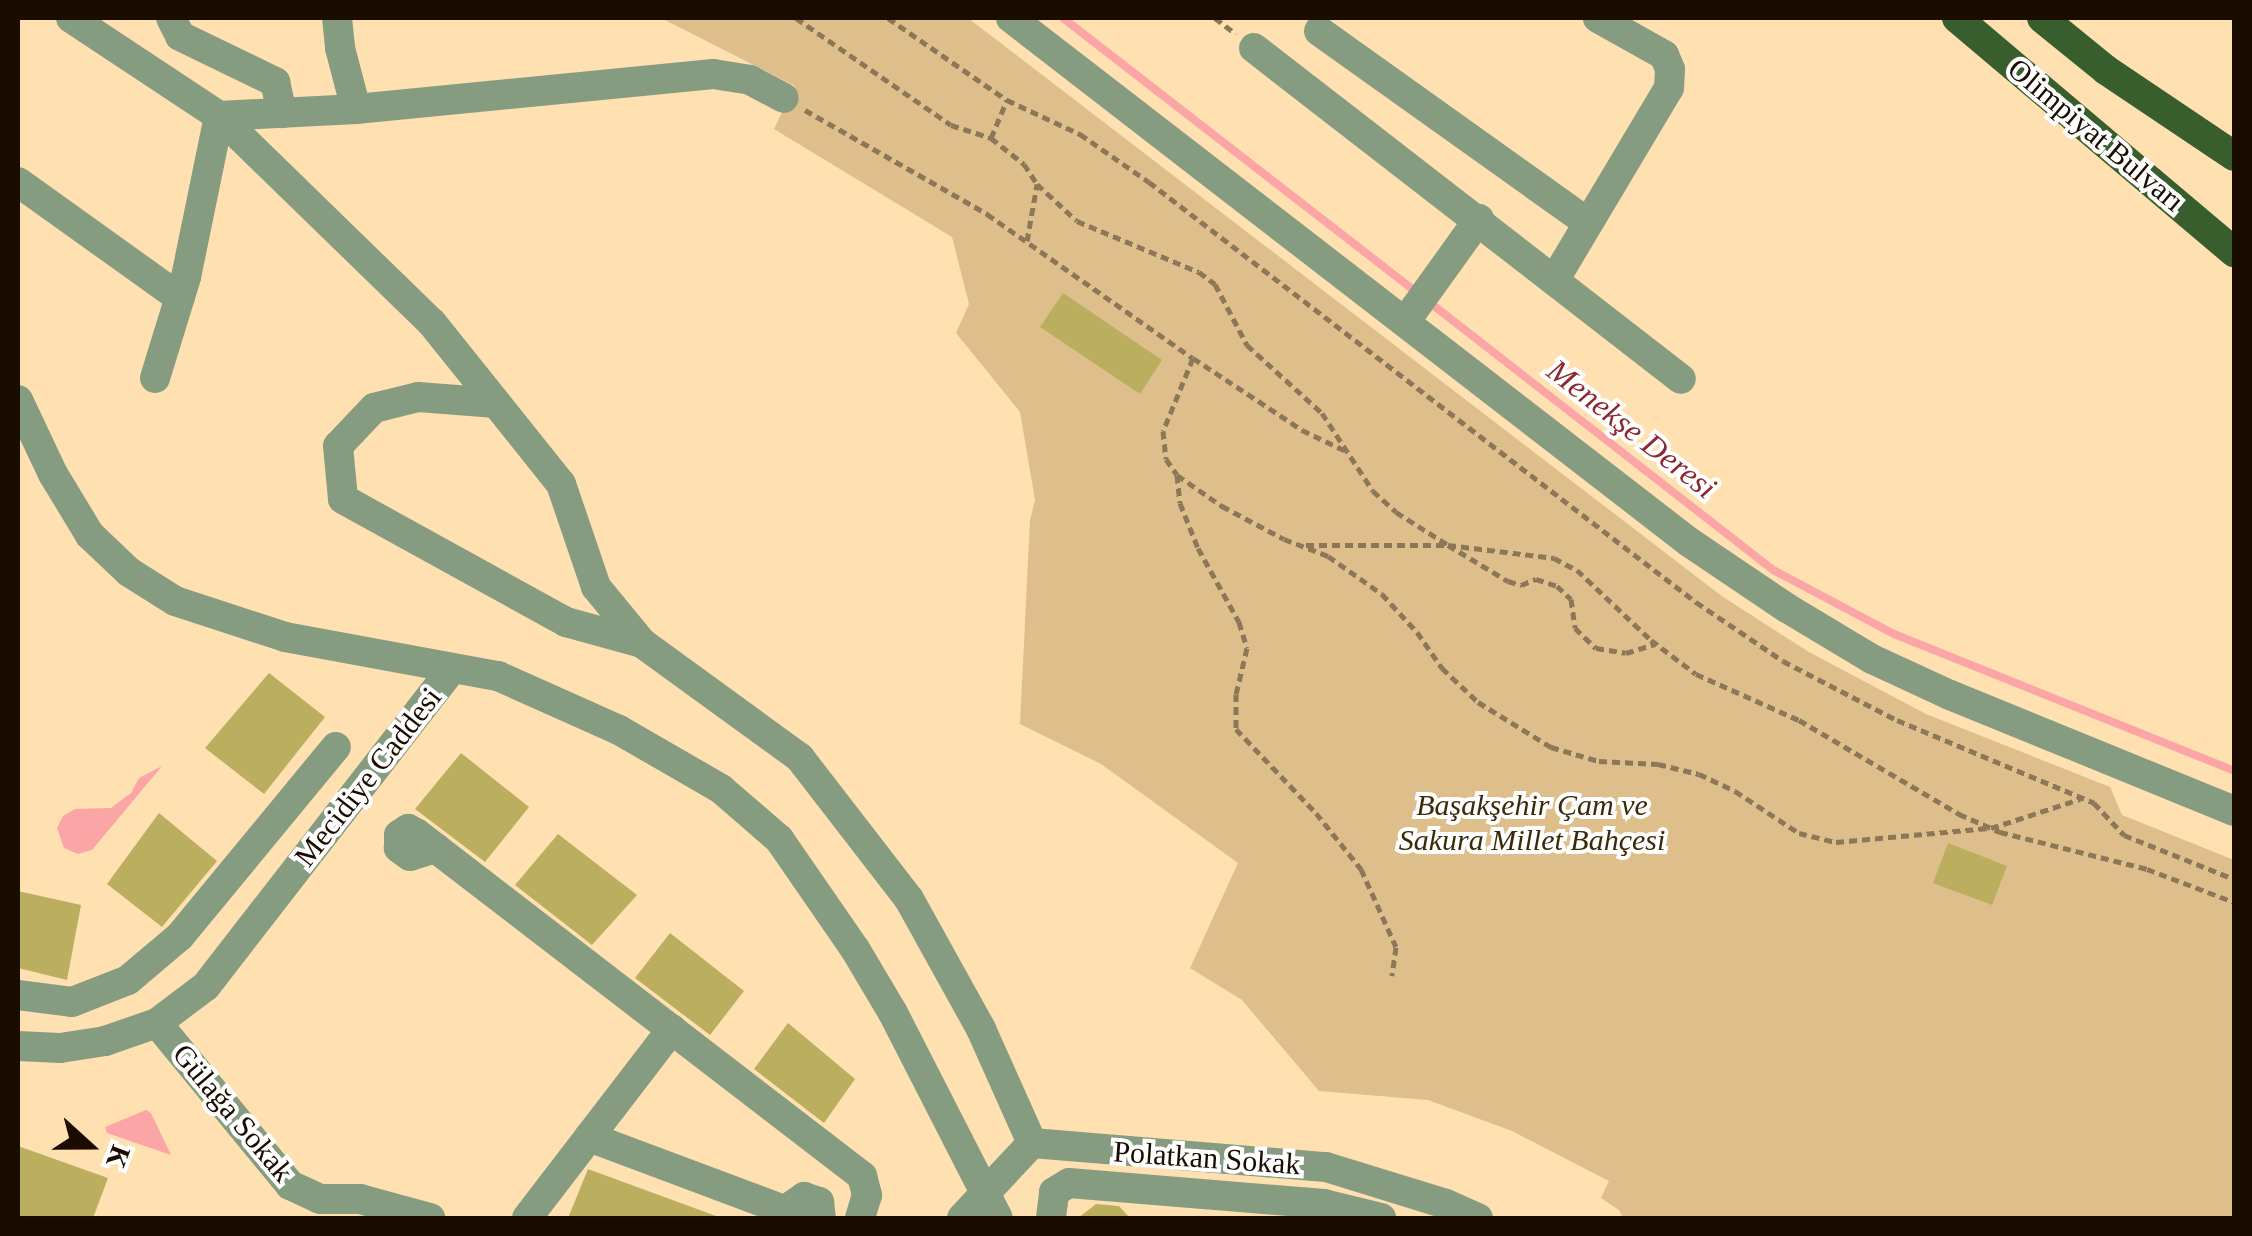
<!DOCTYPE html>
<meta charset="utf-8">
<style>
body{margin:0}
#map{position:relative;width:2252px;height:1236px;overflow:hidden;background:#ffe1b1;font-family:"Times New Roman",serif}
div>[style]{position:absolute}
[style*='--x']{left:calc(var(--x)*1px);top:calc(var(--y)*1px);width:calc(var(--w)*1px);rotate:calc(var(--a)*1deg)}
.green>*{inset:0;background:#debe8b}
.water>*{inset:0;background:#fba5a6}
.stream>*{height:8px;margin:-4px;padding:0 4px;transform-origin:4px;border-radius:4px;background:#fba5a6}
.building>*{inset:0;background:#bcae5f}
.path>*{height:5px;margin-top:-2.5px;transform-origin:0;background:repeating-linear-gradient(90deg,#8c7758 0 8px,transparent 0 13px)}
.minor>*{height:30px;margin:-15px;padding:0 15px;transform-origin:15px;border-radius:15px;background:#869c81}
.major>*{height:30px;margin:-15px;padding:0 15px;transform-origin:15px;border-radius:15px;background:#385e2e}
span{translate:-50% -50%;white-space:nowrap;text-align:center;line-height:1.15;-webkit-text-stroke:8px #fff;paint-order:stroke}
.street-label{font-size:30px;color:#1a0d00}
.park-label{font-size:30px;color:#3b2a09;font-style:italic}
.water-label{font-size:32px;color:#8b2932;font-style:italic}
.frame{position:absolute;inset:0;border:20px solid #1a0d00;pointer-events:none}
.north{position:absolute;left:40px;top:1096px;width:100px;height:100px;-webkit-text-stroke:8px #fff;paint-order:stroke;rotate:111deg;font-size:28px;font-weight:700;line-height:40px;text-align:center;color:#1a0d00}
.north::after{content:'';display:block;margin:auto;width:35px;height:45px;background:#1a0d00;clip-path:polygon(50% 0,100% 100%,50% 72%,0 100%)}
</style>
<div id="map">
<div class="green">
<i style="clip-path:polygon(661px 18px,968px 18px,1723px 597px,1809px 652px,1926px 714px,2110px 787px,2122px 815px,2234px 860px,2234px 1218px,1623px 1218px,1619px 1210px,1601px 1198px,1609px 1181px,1512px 1131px,1428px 1100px,1319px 1091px,1242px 1000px,1190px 968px,1238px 863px,1101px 764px,1020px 724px,1030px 520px,1035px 500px,1020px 412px,956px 333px,969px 304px,952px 237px,774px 129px,795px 86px)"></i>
</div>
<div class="water">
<i style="clip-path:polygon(162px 766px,92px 850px,78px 854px,64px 848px,57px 828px,63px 816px,75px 809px,111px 808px,131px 793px,139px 778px)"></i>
<i style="clip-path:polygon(146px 1110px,151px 1113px,171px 1155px,107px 1133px,105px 1127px)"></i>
</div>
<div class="stream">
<i style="--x:1063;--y:18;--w:448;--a:37.8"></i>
<i style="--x:1429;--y:302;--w:438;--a:37.9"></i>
<i style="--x:1775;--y:571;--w:135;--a:27.9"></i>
<i style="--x:1894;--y:634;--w:367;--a:21.9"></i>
</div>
<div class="building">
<i style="clip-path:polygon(1063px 293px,1162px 360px,1140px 394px,1040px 327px)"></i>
<i style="clip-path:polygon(269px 673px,325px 717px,264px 794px,205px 748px)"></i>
<i style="clip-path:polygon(461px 753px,529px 807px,485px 862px,415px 809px)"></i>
<i style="clip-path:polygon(159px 813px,217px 861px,162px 927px,107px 884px)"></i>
<i style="clip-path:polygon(558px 834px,637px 895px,592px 945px,515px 885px)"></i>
<i style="clip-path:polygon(1948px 843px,2007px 866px,1992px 905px,1933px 883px)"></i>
<i style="clip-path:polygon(18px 891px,81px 905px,67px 980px,18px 968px)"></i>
<i style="clip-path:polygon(670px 933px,744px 991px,710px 1035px,635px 978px)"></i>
<i style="clip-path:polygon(788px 1023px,855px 1079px,824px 1123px,754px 1069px)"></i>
<i style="clip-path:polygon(18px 1146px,108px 1178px,93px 1218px,18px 1218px)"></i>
<i style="clip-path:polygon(588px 1169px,716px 1216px,716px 1218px,568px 1218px)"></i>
<i style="clip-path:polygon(1096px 1204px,1119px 1206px,1130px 1218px,1078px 1218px)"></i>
</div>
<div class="path">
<i style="--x:796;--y:18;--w:188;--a:34.6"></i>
<i style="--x:951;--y:125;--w:42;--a:18"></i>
<i style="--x:991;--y:138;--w:42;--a:38.2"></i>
<i style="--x:1024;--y:164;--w:24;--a:57"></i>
<i style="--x:1037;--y:184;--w:54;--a:42.8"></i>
<i style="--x:1077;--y:221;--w:132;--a:22.7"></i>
<i style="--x:1199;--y:272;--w:20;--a:37"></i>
<i style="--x:1215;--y:284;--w:69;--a:62.3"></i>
<i style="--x:1247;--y:345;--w:101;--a:42.2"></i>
<i style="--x:1322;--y:413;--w:93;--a:56.8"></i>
<i style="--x:1373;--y:491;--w:31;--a:42"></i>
<i style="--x:1396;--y:512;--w:62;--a:32.4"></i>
<i style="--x:1448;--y:545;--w:107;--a:7"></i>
<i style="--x:1554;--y:558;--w:26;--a:28"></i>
<i style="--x:1577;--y:570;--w:102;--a:43.4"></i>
<i style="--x:1651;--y:640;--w:56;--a:37.1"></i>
<i style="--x:1696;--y:674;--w:113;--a:24.1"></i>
<i style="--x:1799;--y:720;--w:186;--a:30.4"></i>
<i style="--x:1959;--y:814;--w:45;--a:23.7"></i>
<i style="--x:2000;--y:832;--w:152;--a:14.1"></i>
<i style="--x:2147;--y:869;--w:93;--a:20.8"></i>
<i style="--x:888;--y:18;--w:145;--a:34.6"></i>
<i style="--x:1007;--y:100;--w:81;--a:25"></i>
<i style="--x:1080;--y:134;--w:84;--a:34.8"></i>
<i style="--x:1149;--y:182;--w:690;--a:37.52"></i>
<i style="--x:1696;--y:602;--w:105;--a:34.1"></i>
<i style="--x:1783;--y:661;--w:128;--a:27.4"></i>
<i style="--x:1897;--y:720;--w:214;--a:22.8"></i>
<i style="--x:2094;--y:803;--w:44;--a:46.8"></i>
<i style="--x:2124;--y:835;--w:118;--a:21.8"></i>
<i style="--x:1215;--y:18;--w:26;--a:37"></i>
<i style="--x:805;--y:110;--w:210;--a:29.7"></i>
<i style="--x:987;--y:214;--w:251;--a:35"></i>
<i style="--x:1193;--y:358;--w:131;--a:33.4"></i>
<i style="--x:1302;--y:430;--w:47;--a:25.5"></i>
<i style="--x:991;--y:138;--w:41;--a:-67.2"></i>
<i style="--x:1027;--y:241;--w:58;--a:-80"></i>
<i style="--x:1193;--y:358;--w:79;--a:112.3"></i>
<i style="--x:1163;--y:431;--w:28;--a:84"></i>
<i style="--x:1166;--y:459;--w:19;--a:55"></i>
<i style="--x:1177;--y:475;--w:55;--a:34.6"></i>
<i style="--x:1222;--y:506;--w:70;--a:28"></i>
<i style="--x:1284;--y:539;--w:47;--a:21.1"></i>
<i style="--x:1328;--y:556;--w:66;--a:35.1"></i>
<i style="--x:1382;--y:594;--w:52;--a:47.4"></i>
<i style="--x:1417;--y:632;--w:44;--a:55.2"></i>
<i style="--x:1442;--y:668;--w:50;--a:43.4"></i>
<i style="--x:1478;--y:702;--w:86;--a:31.7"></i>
<i style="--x:1551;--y:747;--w:50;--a:16.3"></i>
<i style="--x:1599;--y:761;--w:59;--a:2.9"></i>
<i style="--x:1658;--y:764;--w:42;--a:13.7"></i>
<i style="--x:1699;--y:774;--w:40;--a:25"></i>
<i style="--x:1735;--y:791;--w:77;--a:33.3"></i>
<i style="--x:1799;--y:833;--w:38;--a:14"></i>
<i style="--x:1836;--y:842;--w:156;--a:-5.2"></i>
<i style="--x:1991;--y:828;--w:94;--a:-18"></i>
<i style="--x:1177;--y:475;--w:28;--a:84"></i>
<i style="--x:1180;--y:503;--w:48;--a:68.2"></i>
<i style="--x:1198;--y:548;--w:85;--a:61"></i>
<i style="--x:1239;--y:622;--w:27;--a:73"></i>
<i style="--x:1247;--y:648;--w:47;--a:103.4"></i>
<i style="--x:1236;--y:694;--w:35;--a:90"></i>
<i style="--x:1236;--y:729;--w:116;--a:46.4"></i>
<i style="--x:1316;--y:813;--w:72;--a:51.2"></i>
<i style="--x:1361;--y:869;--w:85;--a:65.8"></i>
<i style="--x:1396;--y:947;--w:29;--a:98"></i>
<i style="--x:1306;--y:545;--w:142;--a:0"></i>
<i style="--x:1448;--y:545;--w:70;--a:31"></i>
<i style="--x:1508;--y:581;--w:14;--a:17"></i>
<i style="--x:1521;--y:585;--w:16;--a:-22"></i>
<i style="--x:1536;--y:579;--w:22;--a:18"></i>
<i style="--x:1557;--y:586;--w:19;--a:43"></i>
<i style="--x:1571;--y:599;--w:29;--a:82"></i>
<i style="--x:1575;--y:628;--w:29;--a:44"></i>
<i style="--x:1596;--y:648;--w:30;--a:9"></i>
<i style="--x:1626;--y:653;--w:30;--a:-17"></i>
</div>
<div class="minor">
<i style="--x:71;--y:18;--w:178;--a:33.5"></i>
<i style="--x:219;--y:116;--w:297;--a:44.2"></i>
<i style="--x:432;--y:323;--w:206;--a:51.3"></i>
<i style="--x:561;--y:484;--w:109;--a:71.2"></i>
<i style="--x:596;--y:587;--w:72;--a:50.6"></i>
<i style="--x:642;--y:643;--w:195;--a:36"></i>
<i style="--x:800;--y:758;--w:178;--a:52.3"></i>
<i style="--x:909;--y:899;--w:149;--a:61"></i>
<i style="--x:981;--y:1029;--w:125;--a:65.9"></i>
<i style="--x:171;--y:18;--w:20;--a:63"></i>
<i style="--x:180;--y:36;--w:106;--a:25.8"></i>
<i style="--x:275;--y:82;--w:32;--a:77"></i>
<i style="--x:337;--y:18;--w:30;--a:84"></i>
<i style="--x:340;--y:48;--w:63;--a:75.3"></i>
<i style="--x:1011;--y:18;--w:857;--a:37.7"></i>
<i style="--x:1689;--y:542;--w:118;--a:34"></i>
<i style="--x:1787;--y:608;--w:99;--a:31"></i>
<i style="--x:1872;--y:659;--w:86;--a:24.8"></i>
<i style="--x:1950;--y:695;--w:307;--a:22.2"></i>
<i style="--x:1319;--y:31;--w:330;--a:35.5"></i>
<i style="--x:1254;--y:48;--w:540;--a:37.78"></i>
<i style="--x:18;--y:182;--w:199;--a:35.6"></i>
<i style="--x:1555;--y:279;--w:222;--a:-59.2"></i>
<i style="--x:1669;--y:88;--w:19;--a:-87"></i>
<i style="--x:1670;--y:69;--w:15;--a:-113"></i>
<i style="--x:1664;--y:55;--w:76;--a:-150.7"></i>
<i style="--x:1405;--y:322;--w:127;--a:-54.3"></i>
<i style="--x:155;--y:378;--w:106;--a:-72.9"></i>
<i style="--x:186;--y:277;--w:164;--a:-78.4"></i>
<i style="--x:219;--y:116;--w:137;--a:-2.9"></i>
<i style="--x:356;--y:109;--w:359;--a:-5.6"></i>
<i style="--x:713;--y:74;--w:37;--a:9"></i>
<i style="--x:750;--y:80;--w:38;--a:28"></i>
<i style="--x:18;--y:400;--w:82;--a:64.7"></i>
<i style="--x:53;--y:474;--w:71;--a:58.8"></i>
<i style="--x:90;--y:535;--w:54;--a:43.5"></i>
<i style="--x:129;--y:572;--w:54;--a:32.2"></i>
<i style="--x:175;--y:601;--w:116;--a:18.1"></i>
<i style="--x:285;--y:637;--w:217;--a:10.4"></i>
<i style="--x:498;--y:676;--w:133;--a:24.1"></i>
<i style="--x:619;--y:730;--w:118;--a:30"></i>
<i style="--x:721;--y:789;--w:77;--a:40.8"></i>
<i style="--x:779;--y:839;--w:134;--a:55.4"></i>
<i style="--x:855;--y:949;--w:74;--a:59.3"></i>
<i style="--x:893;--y:1013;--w:230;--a:62.9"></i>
<i style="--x:496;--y:403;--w:78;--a:-175.6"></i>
<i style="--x:418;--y:397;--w:45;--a:166"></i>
<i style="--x:374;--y:408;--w:52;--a:133.5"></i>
<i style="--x:338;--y:446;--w:53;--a:84.6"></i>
<i style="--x:343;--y:499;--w:255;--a:28.9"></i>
<i style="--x:566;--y:622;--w:79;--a:15.4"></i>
<i style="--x:436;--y:848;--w:27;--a:163"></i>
<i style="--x:410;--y:856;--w:14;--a:-144"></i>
<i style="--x:399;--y:848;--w:13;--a:-90"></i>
<i style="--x:399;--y:835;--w:11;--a:-34"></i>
<i style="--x:408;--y:829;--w:9;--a:27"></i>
<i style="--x:416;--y:833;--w:563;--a:37.56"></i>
<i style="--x:862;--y:1176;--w:20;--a:75"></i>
<i style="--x:867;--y:1195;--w:24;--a:107"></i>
<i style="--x:18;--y:995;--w:54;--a:7.4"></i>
<i style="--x:72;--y:1002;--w:60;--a:-21.4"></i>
<i style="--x:128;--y:980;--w:68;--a:-40.2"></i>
<i style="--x:180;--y:936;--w:245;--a:-50.5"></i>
<i style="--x:157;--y:1023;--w:210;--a:50.6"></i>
<i style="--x:290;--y:1185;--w:33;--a:25"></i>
<i style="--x:320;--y:1199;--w:40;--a:0"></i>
<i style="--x:360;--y:1199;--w:73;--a:15.2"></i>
<i style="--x:18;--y:1046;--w:42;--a:2.7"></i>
<i style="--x:60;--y:1048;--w:46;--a:-8.8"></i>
<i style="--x:105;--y:1041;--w:55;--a:-19.1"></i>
<i style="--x:157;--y:1023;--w:61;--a:-37.1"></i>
<i style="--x:206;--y:986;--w:401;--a:-52.2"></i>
<i style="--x:589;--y:1137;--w:217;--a:20.5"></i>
<i style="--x:527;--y:1218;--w:238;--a:-52.5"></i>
<i style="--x:793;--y:1218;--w:13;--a:-90"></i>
<i style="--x:793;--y:1205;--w:14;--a:-36"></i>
<i style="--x:804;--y:1197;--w:16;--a:18"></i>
<i style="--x:819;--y:1202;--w:16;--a:83"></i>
<i style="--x:962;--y:1218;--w:103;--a:-47"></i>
<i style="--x:1032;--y:1143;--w:295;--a:4.7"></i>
<i style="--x:1326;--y:1167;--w:126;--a:17.1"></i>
<i style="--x:1446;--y:1204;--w:35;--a:24"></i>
<i style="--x:1051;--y:1218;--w:26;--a:-83"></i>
<i style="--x:1054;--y:1192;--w:17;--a:-31"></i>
<i style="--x:1069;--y:1183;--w:256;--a:4.7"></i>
<i style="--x:1324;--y:1204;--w:59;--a:13.8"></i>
</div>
<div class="major">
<i style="--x:1957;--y:18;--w:363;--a:40.2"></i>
<i style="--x:2042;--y:18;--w:82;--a:39.1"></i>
<i style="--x:2106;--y:70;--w:154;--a:33.9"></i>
</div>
<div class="street-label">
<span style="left:2096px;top:135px;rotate:40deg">Olimpiyat Bulvarı</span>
<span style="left:368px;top:777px;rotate:-52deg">Mecidiye Caddesi</span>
<span style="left:233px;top:1113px;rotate:50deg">Gülağa Sokak</span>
<span style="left:1207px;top:1158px;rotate:4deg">Polatkan Sokak</span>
</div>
<div class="park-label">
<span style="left:1532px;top:822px">Başakşehir Çam ve<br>Sakura Millet Bahçesi</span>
</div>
<div class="water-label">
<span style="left:1632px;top:429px;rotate:38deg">Menekşe Deresi</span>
</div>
<div class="frame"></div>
<div class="north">K</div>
</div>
